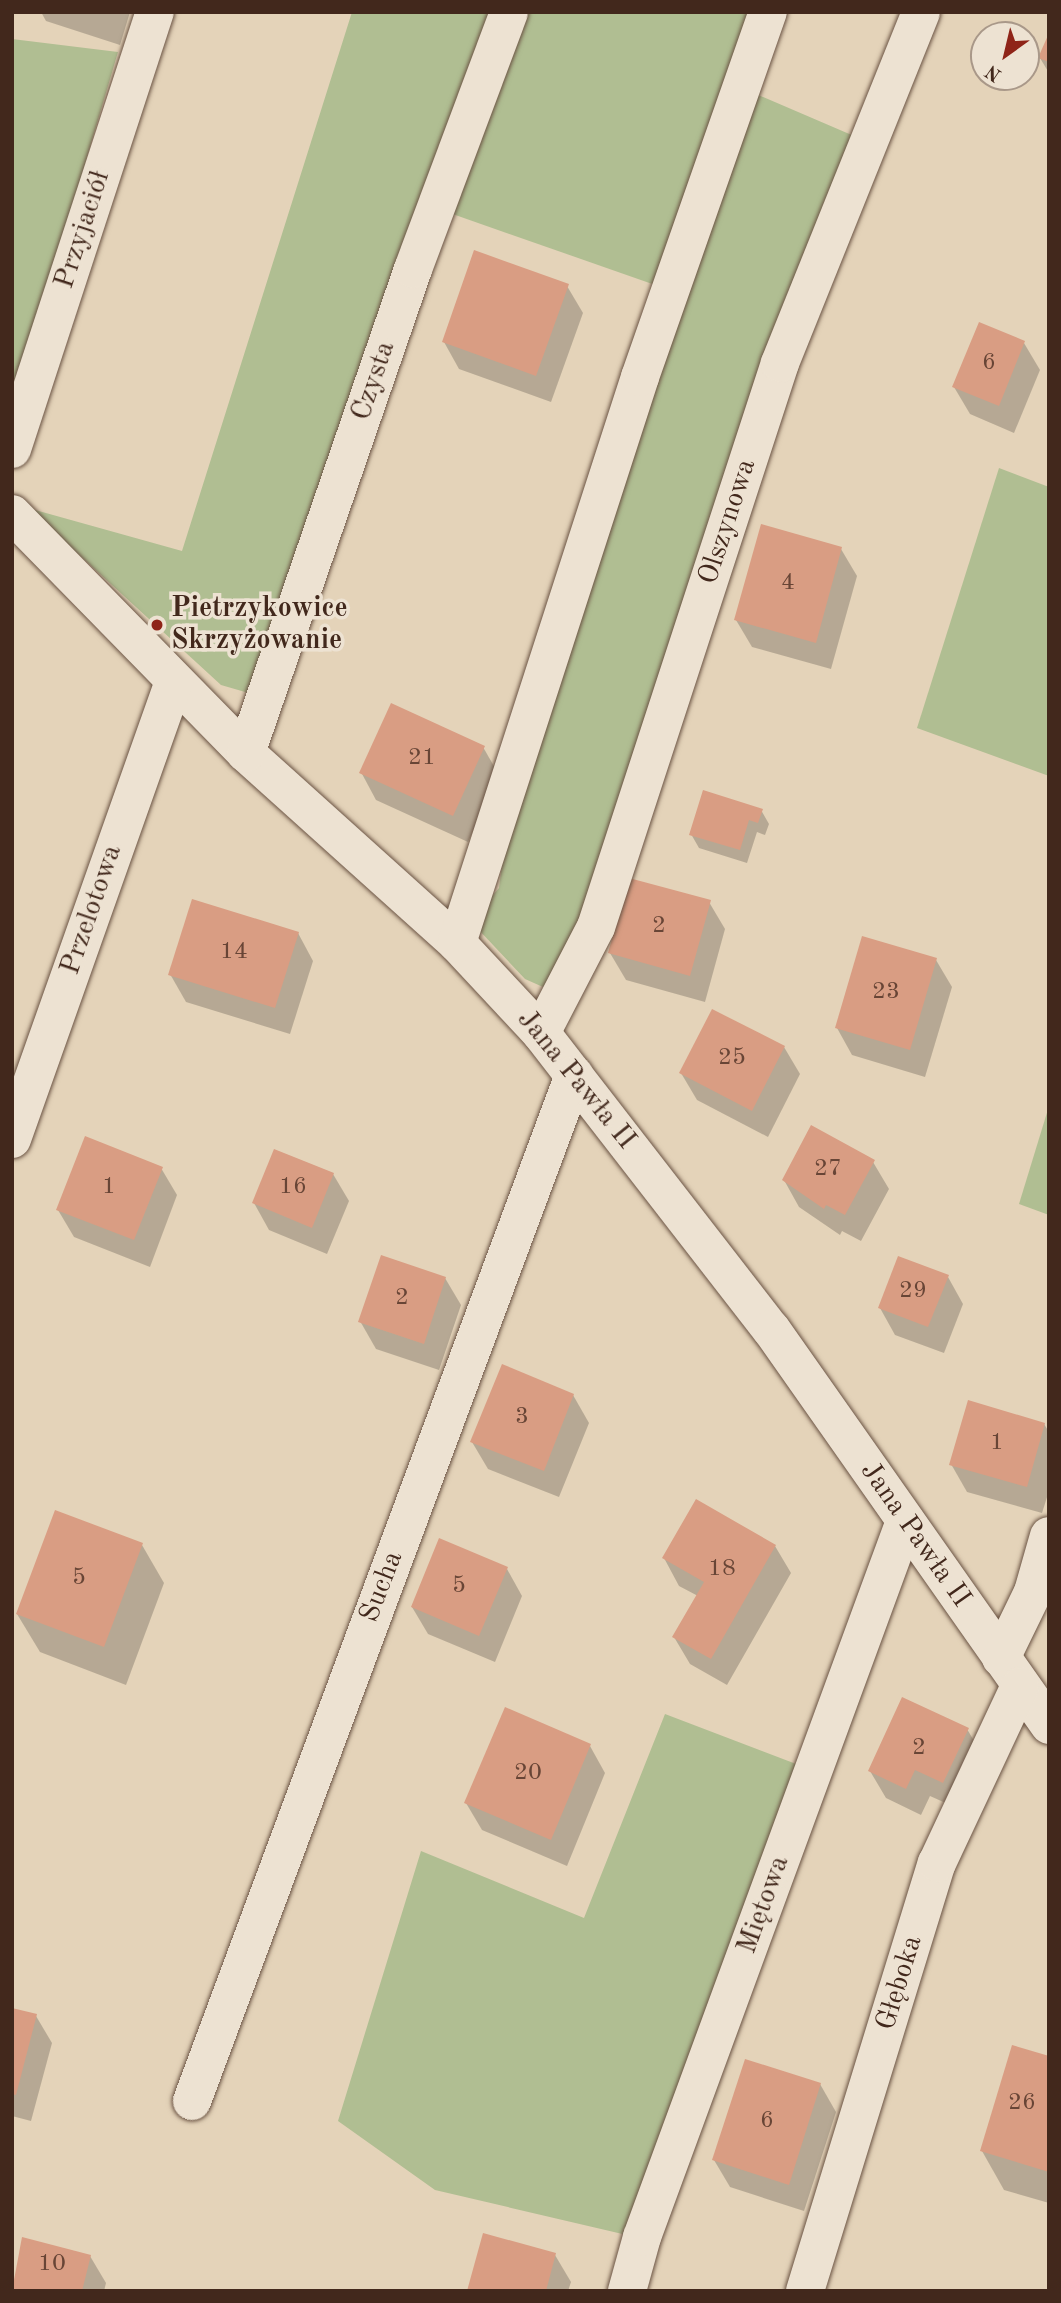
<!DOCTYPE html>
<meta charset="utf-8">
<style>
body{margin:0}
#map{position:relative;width:1061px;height:2303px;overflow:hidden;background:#e4d3b9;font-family:"Old Standard TT",serif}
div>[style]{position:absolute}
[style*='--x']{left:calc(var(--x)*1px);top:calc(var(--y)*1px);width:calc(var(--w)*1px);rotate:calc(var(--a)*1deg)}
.green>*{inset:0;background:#b0be92}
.shadow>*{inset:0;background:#0003}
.building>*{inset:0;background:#d99d83}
.roads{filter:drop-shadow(0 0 2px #6a5343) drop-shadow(0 0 2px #6a5343)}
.minor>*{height:38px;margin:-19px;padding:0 19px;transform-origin:19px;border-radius:19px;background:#ede2d2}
.dots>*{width:19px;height:19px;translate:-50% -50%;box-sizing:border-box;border:4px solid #ede2d2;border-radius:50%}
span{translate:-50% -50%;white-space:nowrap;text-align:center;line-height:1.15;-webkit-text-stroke:7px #ede2d2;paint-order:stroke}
.number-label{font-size:24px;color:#684536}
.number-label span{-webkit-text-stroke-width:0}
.street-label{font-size:28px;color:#42281c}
.poi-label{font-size:28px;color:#42281c;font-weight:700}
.left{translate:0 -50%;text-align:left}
.frame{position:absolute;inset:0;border:14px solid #42281c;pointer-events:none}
.north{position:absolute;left:970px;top:21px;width:70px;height:70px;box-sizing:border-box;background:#ede2d2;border:2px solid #a99889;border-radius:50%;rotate:214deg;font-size:19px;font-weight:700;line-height:28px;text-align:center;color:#42281c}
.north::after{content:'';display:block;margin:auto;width:24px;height:32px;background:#8f2418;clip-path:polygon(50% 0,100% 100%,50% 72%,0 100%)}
</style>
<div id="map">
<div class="green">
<i style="clip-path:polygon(352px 12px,495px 12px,252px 694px,221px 685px,28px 508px,182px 551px)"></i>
<i style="clip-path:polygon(519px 12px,758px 12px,658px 286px,444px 211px)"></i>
<i style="clip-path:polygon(12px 39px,118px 52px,12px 411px)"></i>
<i style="clip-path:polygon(756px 94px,854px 136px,587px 923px,543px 987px,525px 979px,477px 928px,479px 911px,499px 888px,503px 856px,674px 311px)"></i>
<i style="clip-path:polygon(999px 468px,1049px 487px,1049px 776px,917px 728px)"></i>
<i style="clip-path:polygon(1049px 1106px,1049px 1215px,1019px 1204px)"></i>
<i style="clip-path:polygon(665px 1714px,804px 1767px,631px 2236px,435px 2190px,338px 2121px,421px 1851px,584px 1918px)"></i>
</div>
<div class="shadow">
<i style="clip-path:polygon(41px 12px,130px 12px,120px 45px,46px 21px)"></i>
<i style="clip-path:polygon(1049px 37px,1049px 73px,1040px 58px)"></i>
<i style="clip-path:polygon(567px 286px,583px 313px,551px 402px,459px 369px,444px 342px)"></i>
<i style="clip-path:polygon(1024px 343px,1040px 370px,1014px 433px,970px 414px,954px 387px)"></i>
<i style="clip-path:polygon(841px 549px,857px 576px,831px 669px,752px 647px,736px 620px)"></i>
<i style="clip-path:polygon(483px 747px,499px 775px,468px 842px,376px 800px,361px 772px)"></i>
<i style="clip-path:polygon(761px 810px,769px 824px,765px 835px,757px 832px,747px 863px,699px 848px,691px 834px)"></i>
<i style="clip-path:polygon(709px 902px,725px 929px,705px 1002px,626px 980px,610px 953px)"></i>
<i style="clip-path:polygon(298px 933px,313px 961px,290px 1034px,186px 1002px,170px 974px)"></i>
<i style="clip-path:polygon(936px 960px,952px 987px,925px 1077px,852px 1055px,837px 1028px)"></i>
<i style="clip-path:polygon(784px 1047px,800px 1074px,768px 1137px,697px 1100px,681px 1073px)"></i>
<i style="clip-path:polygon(873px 1162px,889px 1189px,861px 1241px,842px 1231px,840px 1235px,799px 1207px,784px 1180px)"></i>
<i style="clip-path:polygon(161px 1168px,177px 1195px,150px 1267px,74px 1237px,58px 1210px)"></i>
<i style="clip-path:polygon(333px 1174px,349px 1201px,327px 1254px,269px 1230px,254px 1203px)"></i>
<i style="clip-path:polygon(948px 1277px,963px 1304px,944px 1353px,895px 1335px,880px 1308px)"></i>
<i style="clip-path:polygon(445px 1278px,461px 1305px,439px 1370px,376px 1349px,360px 1321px)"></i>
<i style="clip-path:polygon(573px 1395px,589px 1423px,559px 1497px,488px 1469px,472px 1442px)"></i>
<i style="clip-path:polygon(1044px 1424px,1049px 1432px,1049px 1491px,1042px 1513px,967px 1492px,951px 1464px)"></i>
<i style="clip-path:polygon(142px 1545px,164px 1583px,126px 1685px,40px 1652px,17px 1614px)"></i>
<i style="clip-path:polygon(775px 1546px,791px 1573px,727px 1685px,690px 1664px,674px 1637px,698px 1596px,679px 1586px,664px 1558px)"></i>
<i style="clip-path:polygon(507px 1569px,522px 1596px,495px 1662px,428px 1634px,412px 1607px)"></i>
<i style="clip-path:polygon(967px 1729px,983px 1756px,959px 1809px,930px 1796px,921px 1815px,886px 1798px,870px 1771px)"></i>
<i style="clip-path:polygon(590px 1746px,605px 1773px,567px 1866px,482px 1830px,466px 1803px)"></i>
<i style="clip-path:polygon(12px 2010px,36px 2016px,52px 2043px,31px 2121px,12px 2116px)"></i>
<i style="clip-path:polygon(1049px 2058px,1049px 2203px,1004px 2190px,982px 2151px)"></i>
<i style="clip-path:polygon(820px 2084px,836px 2112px,804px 2211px,730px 2187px,714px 2160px)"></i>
<i style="clip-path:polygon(24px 2239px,90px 2256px,106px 2283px,104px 2291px,12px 2291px)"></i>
<i style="clip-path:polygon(555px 2255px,571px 2282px,568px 2291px,469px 2291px)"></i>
</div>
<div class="building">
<i style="clip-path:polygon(1049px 33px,1049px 62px,1038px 58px)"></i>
<i style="clip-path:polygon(474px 250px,569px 284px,536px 376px,442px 342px)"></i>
<i style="clip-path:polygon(979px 322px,1025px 341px,999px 406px,952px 387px)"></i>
<i style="clip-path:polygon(761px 524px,842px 547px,816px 643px,734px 620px)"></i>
<i style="clip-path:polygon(391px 703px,485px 746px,453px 816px,359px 773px)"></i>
<i style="clip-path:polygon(703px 790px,763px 809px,758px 823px,749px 820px,740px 850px,689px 835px)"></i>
<i style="clip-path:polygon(629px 878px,711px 900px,690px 976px,608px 953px)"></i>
<i style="clip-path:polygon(192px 899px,299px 932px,275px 1008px,168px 975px)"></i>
<i style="clip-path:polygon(862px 936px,937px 958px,910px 1050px,835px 1028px)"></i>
<i style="clip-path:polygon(712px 1009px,785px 1046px,752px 1111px,679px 1073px)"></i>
<i style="clip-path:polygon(811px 1125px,875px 1160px,845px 1215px,826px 1205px,824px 1209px,782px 1180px)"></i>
<i style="clip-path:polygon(85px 1136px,163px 1167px,134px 1240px,56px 1210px)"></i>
<i style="clip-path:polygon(274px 1149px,334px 1173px,312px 1228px,252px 1203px)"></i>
<i style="clip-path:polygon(381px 1255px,446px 1277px,424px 1344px,358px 1322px)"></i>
<i style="clip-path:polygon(898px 1256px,949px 1275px,928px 1327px,878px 1308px)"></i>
<i style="clip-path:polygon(502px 1364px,574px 1394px,544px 1471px,470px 1442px)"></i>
<i style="clip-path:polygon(968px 1400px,1045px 1423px,1027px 1487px,949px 1465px)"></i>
<i style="clip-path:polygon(696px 1499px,776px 1545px,711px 1659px,672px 1637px,704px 1582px,662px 1558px)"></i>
<i style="clip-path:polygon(55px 1510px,143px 1543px,104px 1647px,16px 1614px)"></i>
<i style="clip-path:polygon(439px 1538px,508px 1567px,479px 1636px,411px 1607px)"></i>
<i style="clip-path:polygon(902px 1697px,969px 1728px,943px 1783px,915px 1770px,906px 1789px,868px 1771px)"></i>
<i style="clip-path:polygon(505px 1707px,591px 1744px,551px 1840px,464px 1803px)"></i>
<i style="clip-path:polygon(12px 2008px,37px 2014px,16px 2095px,12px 2094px)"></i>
<i style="clip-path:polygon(1012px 2045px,1049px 2056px,1049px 2172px,980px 2151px)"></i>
<i style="clip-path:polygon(745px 2059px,821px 2083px,789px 2185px,712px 2160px)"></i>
<i style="clip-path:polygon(483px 2233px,556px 2253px,546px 2291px,467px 2291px)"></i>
<i style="clip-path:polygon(22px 2237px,91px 2255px,82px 2291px,12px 2291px)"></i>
</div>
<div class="roads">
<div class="minor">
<i style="--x:12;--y:449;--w:460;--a:-71.9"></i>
<i style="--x:12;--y:514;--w:334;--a:45.6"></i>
<i style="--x:246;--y:753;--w:284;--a:42"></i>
<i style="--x:457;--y:943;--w:123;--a:47"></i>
<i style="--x:541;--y:1033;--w:375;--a:52.2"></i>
<i style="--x:771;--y:1329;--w:484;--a:54.9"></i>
<i style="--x:246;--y:753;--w:512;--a:-70.96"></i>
<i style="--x:413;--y:269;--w:274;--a:-69.5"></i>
<i style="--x:457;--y:943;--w:595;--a:-72.08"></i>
<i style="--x:640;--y:377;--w:387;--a:-70.7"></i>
<i style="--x:541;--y:1033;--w:119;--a:-62.6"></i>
<i style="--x:596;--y:927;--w:593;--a:-71.93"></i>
<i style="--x:780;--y:363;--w:378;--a:-68.1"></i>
<i style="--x:12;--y:1139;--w:486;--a:-70.5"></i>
<i style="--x:1001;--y:1658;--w:73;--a:-64.1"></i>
<i style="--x:1033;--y:1592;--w:58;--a:-74.1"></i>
<i style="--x:192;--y:2101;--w:1095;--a:-69.58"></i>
<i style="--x:627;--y:2291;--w:56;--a:-74.5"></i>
<i style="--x:642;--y:2237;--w:763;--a:-69.83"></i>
<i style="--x:805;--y:2291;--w:448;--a:-72.9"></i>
<i style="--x:937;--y:1863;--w:195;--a:-64.9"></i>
</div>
</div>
<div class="dots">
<i style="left:157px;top:625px;background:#8f2418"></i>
</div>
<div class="number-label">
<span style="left:989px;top:364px">6</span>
<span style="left:788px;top:584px">4</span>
<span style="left:422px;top:759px">21</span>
<span style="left:659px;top:927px">2</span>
<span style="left:234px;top:953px">14</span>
<span style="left:886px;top:993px">23</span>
<span style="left:732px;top:1059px">25</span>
<span style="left:828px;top:1170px">27</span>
<span style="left:109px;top:1188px">1</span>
<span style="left:293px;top:1188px">16</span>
<span style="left:913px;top:1292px">29</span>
<span style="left:402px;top:1299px">2</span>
<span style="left:522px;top:1418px">3</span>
<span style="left:997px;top:1444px">1</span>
<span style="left:722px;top:1570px">18</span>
<span style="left:79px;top:1579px">5</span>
<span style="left:459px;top:1587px">5</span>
<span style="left:919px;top:1749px">2</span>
<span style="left:528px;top:1774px">20</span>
<span style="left:1022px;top:2104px">26</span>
<span style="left:767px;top:2122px">6</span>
<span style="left:52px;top:2265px">10</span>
</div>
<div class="street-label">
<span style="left:83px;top:230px;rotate:-72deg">Przyjaciół</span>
<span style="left:374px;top:381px;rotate:-71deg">Czysta</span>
<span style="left:728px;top:522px;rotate:-72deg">Olszynowa</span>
<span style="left:92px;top:910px;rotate:-71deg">Przelotowa</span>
<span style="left:576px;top:1080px;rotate:51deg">Jana Pawła II</span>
<span style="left:915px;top:1535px;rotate:55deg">Jana Pawła II</span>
<span style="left:382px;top:1587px;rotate:-69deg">Sucha</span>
<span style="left:764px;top:1905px;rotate:-70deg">Miętowa</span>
<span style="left:900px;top:1983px;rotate:-73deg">Głęboka</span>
</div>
<div class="poi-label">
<span class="left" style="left:171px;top:625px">Pietrzykowice<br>Skrzyżowanie</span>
</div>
<div class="frame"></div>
<div class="north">N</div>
</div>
